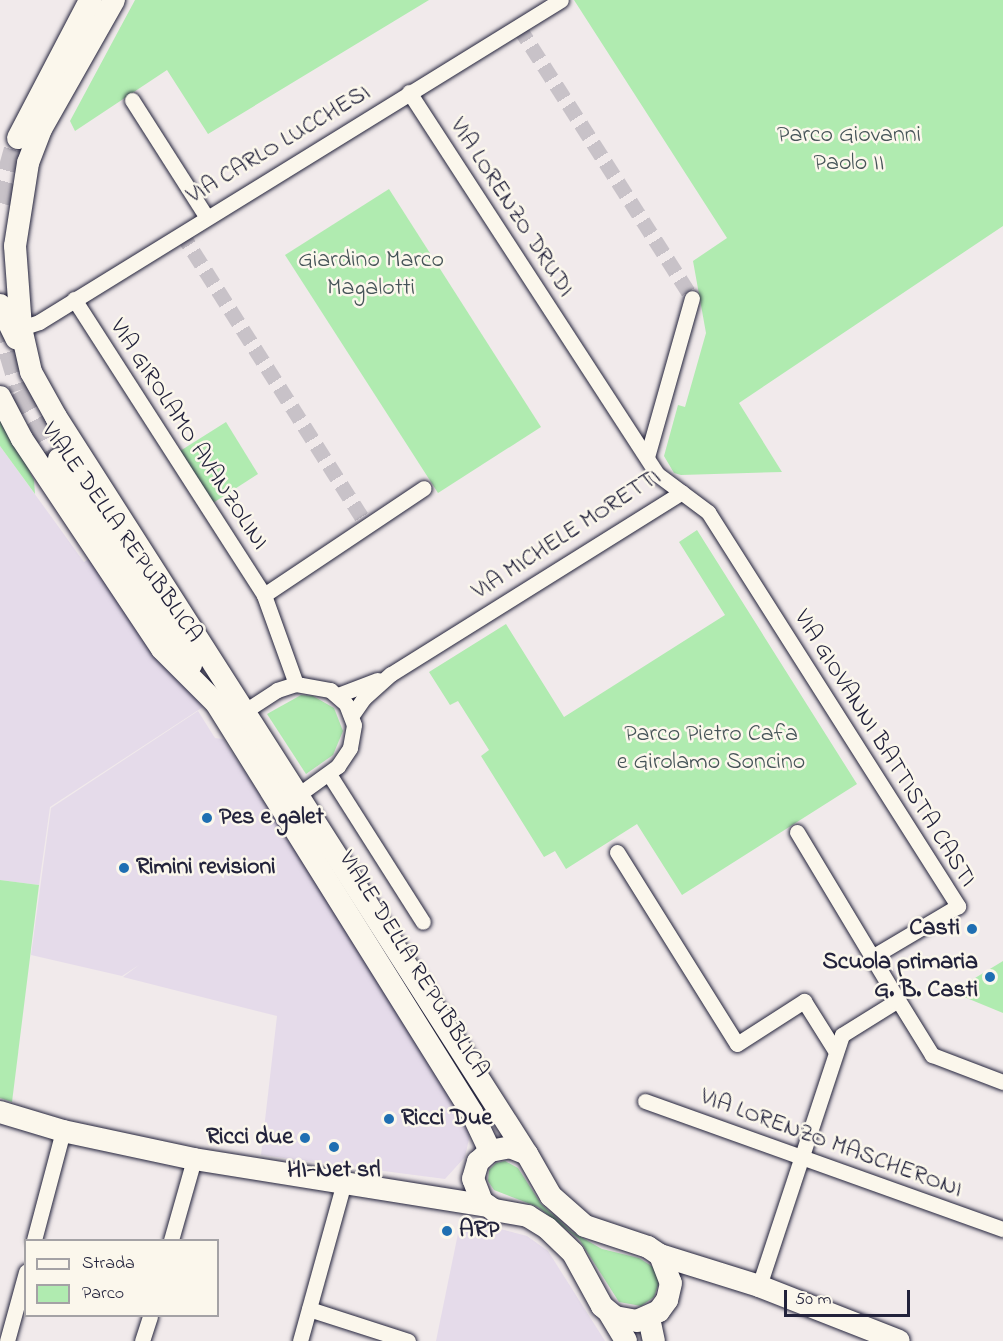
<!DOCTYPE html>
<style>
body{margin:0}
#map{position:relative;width:1003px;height:1341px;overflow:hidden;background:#f1eaeb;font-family:"Indie Flower",sans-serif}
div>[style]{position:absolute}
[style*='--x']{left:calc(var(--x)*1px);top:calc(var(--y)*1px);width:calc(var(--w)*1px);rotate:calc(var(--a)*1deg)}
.built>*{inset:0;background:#e5dbea}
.green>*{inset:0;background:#b0ebb0}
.street-tunnel>*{height:15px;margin-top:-7.5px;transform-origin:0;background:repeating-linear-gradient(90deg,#c8c2c8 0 15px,transparent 0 23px)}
.secondary-tunnel>*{height:22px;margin-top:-11px;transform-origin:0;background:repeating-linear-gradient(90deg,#c8c2c8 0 22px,transparent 0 33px)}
.roads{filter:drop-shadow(0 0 2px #22223b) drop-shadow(0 0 2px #22223b)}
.street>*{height:15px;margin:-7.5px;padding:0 7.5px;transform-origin:7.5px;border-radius:7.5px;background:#fbf7ec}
.secondary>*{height:22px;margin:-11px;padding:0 11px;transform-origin:11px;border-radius:11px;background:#fbf7ec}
.dots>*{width:16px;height:16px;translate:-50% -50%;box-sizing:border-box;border:3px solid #fbf7ec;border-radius:50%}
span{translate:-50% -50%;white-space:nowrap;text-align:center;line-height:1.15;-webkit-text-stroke:5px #fbf7ec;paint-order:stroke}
.park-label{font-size:24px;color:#465458}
.street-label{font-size:24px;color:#22223b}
.poi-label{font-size:24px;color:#22223b;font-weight:700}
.left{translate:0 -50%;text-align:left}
.right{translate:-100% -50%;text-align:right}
.legend{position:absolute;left:24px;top:1239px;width:195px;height:78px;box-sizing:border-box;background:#fbf7ec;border:2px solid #a4a2a5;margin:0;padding:8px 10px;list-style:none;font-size:18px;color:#22223b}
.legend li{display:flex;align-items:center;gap:12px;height:30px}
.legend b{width:30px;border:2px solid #a4a2a5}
.scale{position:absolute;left:784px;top:1290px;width:126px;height:27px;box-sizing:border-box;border:3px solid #22223b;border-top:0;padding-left:8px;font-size:18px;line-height:21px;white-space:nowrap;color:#22223b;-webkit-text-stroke:4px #fbf7ec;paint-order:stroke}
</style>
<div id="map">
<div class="built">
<i style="clip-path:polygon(0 446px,84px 562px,101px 551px,203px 707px,50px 807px,39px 885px,0 880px)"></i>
<i style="clip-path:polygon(198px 711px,215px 738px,223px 739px,264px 801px,471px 1130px,465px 1157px,445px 1179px,261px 1155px,277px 1016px,123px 977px,139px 965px,122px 976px,31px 955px,51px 808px)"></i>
<i style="clip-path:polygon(461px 1219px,527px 1236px,548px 1251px,605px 1341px,436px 1341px)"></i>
</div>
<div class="green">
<i style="clip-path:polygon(135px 0,429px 0,208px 134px,167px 70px,75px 131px,70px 121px)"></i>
<i style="clip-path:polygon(574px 0,1003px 0,1003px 226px,739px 403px,782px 472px,681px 475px,674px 473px,664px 456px,678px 405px,685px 407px,706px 333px,693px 261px,727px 238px)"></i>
<i style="clip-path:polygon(389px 189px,541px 427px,438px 493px,285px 255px)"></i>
<i style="clip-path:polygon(0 414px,34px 480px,35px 494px,0 446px)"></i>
<i style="clip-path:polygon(226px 422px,258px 474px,213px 503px,180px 451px)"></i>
<i style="clip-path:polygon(697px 530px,857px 784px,682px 895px,637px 824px,566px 869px,555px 851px,544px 857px,481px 756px,489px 750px,458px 701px,450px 705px,429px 672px,506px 624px,564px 717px,725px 615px,679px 542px)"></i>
<i style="clip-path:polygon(301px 695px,313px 696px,334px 708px,343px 731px,333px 755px,306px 774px,267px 714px)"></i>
<i style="clip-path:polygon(0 880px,39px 885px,12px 1102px,0 1098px)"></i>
<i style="clip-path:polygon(1003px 961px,1003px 1013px,952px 992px)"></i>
<i style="clip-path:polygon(505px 1161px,518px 1168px,541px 1204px,572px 1232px,602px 1249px,639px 1258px,653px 1267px,659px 1282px,654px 1297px,641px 1306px,619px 1302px,579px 1239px,538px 1207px,494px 1190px,488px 1181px,489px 1170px,496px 1163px)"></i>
</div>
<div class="street-tunnel">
<i style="--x:519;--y:27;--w:322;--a:57.4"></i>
<i style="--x:181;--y:232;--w:347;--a:57.6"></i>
</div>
<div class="secondary-tunnel">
<i style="--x:0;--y:203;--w:67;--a:-74.5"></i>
<i style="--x:0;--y:320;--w:73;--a:73.3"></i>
<i style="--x:21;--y:390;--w:79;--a:61.2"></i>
</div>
<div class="roads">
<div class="street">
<i style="--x:409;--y:92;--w:455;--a:57"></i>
<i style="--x:657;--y:474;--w:64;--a:36.7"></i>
<i style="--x:708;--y:512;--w:467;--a:57.6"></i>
<i style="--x:958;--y:906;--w:100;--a:149.3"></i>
<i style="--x:872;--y:957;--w:50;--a:58.8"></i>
<i style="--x:898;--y:1000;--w:66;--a:148"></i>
<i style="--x:842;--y:1035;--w:264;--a:108.3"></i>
<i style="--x:132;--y:100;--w:138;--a:57.5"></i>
<i style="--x:74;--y:299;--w:352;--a:57.3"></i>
<i style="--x:21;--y:328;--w:19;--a:-18"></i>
<i style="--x:39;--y:322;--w:613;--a:-31.67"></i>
<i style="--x:647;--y:457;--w:165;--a:-74.2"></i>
<i style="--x:296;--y:684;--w:95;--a:-109.8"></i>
<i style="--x:264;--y:595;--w:192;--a:-33.8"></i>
<i style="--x:338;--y:695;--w:42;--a:-21"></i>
<i style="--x:245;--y:711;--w:38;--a:-33"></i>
<i style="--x:277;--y:690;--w:20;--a:-18"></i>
<i style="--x:296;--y:684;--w:35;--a:10"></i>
<i style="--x:330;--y:690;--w:21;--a:41"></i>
<i style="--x:346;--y:704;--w:22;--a:69"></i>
<i style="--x:354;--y:725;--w:23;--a:100"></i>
<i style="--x:350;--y:748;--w:22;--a:124"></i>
<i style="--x:338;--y:766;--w:49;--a:144.1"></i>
<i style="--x:352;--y:715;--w:21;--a:-55"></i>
<i style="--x:364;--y:698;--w:36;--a:-42"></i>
<i style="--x:391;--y:674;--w:343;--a:-32"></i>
<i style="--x:329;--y:774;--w:175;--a:57.6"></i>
<i style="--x:797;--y:832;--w:146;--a:59"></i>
<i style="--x:617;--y:852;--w:226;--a:58"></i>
<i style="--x:737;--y:1044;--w:80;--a:-32.7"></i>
<i style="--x:804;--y:1001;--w:60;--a:57.9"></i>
<i style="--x:898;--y:1000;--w:65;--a:58.3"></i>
<i style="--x:932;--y:1055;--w:76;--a:20.8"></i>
<i style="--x:645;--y:1101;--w:380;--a:19.7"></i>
<i style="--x:34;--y:1240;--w:113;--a:-75.1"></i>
<i style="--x:171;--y:1240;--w:84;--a:-74.1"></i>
<i style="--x:309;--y:1309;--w:104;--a:17.9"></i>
<i style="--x:7;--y:1341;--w:72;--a:-74.6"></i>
<i style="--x:142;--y:1341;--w:26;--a:-72"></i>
<i style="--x:300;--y:1341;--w:165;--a:-74.5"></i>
</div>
<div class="secondary">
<i style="--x:114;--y:0;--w:148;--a:119.5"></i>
<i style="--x:41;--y:129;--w:36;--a:111"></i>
<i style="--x:28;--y:163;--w:84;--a:98.9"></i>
<i style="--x:15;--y:246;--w:82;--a:85.8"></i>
<i style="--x:21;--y:328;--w:45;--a:77.2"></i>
<i style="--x:31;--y:372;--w:51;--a:60.9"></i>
<i style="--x:56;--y:417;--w:875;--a:57.42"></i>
<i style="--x:18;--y:138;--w:156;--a:-62.4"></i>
<i style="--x:0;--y:305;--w:37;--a:64"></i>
<i style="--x:0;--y:397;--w:47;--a:62.4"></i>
<i style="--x:22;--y:439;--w:252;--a:56.3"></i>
<i style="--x:162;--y:649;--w:76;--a:45"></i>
<i style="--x:216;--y:703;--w:483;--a:58"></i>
<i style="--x:472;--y:1113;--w:42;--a:64.7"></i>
<i style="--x:59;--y:459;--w:244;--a:57.2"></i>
<i style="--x:0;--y:1112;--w:66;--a:16.8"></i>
<i style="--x:63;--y:1131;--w:134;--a:12.1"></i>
<i style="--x:194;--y:1159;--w:297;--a:9.1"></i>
<i style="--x:510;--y:1147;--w:18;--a:22"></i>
<i style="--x:527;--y:1154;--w:48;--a:60.3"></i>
<i style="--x:551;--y:1196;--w:45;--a:41.4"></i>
<i style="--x:585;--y:1226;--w:66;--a:18.4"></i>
<i style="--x:648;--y:1247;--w:14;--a:34"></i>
<i style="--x:660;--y:1255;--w:30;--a:69"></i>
<i style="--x:671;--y:1283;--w:17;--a:103"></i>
<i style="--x:667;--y:1300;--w:14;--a:126"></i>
<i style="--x:659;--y:1311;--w:24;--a:156"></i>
<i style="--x:637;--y:1321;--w:22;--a:-170"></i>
<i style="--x:615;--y:1317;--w:17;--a:-140"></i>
<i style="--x:602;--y:1306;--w:60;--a:-118.7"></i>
<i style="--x:573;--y:1253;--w:36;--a:-136"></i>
<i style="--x:547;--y:1228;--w:22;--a:-148"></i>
<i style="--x:528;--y:1216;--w:35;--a:-170"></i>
<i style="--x:494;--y:1210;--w:14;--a:-146"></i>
<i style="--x:482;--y:1202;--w:25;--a:-111"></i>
<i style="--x:473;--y:1179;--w:18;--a:-74"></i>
<i style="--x:478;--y:1162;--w:16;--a:-43"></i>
<i style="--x:490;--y:1151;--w:20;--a:-11"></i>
<i style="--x:660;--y:1255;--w:104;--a:17.4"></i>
<i style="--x:759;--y:1286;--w:150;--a:21.4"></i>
<i style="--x:610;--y:1314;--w:31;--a:59"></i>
<i style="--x:649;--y:1318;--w:24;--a:78"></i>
</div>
</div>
<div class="dots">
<i style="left:207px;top:818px;background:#1f6fb2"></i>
<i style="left:124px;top:868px;background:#1f6fb2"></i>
<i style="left:972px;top:929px;background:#1f6fb2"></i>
<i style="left:990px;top:977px;background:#1f6fb2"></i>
<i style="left:389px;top:1119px;background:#1f6fb2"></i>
<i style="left:305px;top:1138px;background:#1f6fb2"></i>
<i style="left:334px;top:1147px;background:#1f6fb2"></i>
<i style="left:447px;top:1231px;background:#1f6fb2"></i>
</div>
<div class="park-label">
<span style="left:849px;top:150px">Parco Giovanni<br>Paolo II</span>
<span style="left:371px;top:275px">Giardino Marco<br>Magalotti</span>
<span style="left:711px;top:749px">Parco Pietro Cafa<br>e Girolamo Soncino</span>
</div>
<div class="street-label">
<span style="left:279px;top:145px;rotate:-31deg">VIA CARLO LUCCHESI</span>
<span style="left:511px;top:208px;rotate:57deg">VIA LORENZO DRUDI</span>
<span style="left:188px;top:435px;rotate:57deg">VIA GIROLAMO AVANZOLINI</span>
<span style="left:121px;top:533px;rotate:55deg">VIALE DELLA REPUBBLICA</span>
<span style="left:567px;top:535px;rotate:-33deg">VIA MICHELE MORETTI</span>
<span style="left:884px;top:749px;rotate:58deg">VIA GIOVANNI BATTISTA CASTI</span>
<span style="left:413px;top:965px;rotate:58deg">VIALE DELLA REPUBBLICA</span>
<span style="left:831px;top:1144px;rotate:20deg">VIA LORENZO MASCHERONI</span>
</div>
<div class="poi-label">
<span class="left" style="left:219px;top:818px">Pes e galet</span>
<span class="left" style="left:136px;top:868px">Rimini revisioni</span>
<span class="right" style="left:960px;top:929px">Casti</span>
<span class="right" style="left:978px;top:977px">Scuola primaria<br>G. B. Casti</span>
<span class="left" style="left:401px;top:1119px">Ricci Due</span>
<span class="right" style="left:293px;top:1138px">Ricci due</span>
<span style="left:334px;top:1171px">HI-Net srl</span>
<span class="left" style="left:459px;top:1231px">ARP</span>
</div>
<ul class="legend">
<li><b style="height:8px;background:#fbf7ec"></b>Strada</li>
<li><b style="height:16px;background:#b0ebb0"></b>Parco</li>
</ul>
<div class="scale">50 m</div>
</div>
